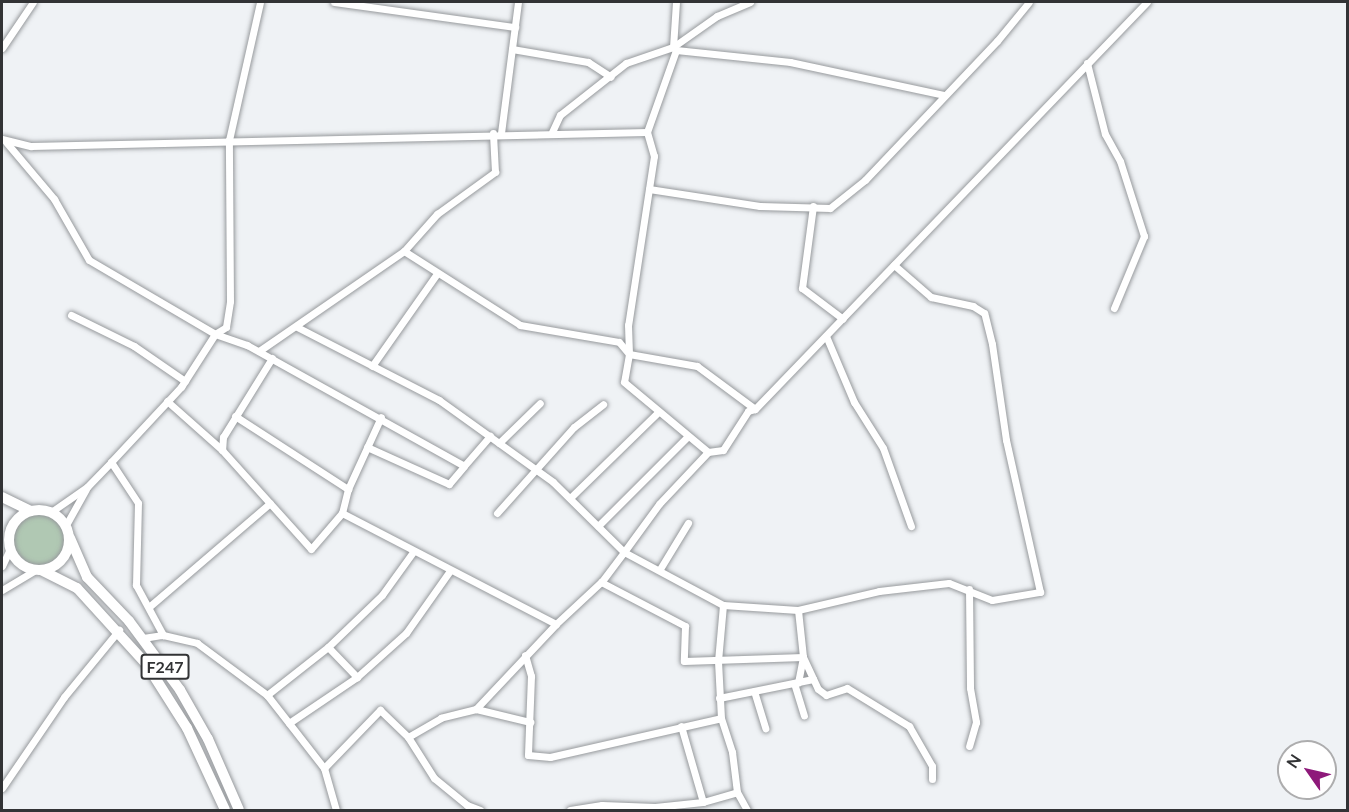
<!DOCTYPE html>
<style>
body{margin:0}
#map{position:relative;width:1349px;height:812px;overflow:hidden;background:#eff2f5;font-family:Lato,sans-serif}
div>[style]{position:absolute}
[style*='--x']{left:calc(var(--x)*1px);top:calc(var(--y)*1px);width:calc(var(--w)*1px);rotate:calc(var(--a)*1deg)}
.green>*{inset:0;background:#b0c8b3}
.round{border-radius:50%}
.roads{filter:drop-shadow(0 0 2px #979a9d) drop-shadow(0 0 2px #979a9d)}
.minor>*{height:7px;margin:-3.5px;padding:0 3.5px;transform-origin:3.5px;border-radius:3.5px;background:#fff}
.primary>*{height:10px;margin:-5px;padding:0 5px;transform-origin:5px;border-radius:5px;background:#fff}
.primary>.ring{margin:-5px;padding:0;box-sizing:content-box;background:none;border:10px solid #fff;border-radius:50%}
span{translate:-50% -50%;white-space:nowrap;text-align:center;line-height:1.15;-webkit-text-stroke:4.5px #fff;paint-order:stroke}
.shield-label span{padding:2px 4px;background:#fff;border:2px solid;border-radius:4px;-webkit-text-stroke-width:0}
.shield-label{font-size:16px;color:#323335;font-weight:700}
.frame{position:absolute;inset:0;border:3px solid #323335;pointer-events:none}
.north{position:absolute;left:1277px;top:740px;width:60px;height:60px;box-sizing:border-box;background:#fff;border:2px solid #adadae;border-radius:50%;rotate:304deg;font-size:16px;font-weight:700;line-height:24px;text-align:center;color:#323335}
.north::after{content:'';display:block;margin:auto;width:21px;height:27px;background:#8e197a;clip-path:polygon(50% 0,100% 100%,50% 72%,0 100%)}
</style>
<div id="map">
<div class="green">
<i class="round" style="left:13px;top:514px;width:52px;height:52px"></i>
</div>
<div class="roads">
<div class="minor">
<i style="--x:334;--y:2;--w:183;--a:7.9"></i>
<i style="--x:676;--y:2;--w:45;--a:93.8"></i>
<i style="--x:673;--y:47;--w:4;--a:45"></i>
<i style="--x:676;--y:50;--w:115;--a:6"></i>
<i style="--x:790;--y:62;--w:157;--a:12.1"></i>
<i style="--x:2;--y:48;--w:55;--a:-56"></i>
<i style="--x:512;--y:49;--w:77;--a:9.7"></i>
<i style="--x:588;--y:62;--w:27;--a:33"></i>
<i style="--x:1087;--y:63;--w:73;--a:75.8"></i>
<i style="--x:1105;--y:134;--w:31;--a:61"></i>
<i style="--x:1120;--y:161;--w:79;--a:72.3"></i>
<i style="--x:1144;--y:236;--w:78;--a:112.6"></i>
<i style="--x:552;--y:132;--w:19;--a:-65"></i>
<i style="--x:560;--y:115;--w:84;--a:-38.2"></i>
<i style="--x:626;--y:63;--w:50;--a:-18.8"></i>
<i style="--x:673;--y:47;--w:54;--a:-35.2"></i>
<i style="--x:717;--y:16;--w:36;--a:-23"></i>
<i style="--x:647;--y:132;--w:87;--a:-70.5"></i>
<i style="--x:501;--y:133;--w:132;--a:-82.6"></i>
<i style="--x:2;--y:139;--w:30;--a:14"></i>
<i style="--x:31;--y:146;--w:616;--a:-1.3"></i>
<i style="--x:647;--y:132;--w:25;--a:74"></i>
<i style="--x:654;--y:156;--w:171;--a:98.7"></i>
<i style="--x:628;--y:325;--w:29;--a:88"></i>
<i style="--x:629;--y:354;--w:28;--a:100"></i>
<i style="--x:624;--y:382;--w:109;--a:39.8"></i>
<i style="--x:708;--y:452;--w:71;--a:133.3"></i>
<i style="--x:659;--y:504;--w:59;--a:126.1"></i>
<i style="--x:624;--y:552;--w:112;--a:28.2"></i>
<i style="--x:723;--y:605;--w:56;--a:95.1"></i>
<i style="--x:718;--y:661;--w:57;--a:87"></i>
<i style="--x:721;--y:718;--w:36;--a:72"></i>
<i style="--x:732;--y:752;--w:40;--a:82.9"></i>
<i style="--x:737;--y:792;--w:21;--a:61"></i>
<i style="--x:6;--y:142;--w:75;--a:49.9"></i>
<i style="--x:54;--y:199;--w:70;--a:60.2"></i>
<i style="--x:89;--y:260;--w:146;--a:30.4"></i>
<i style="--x:215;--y:334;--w:34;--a:19"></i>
<i style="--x:247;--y:345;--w:248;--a:29.1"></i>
<i style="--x:464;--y:466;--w:40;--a:-49"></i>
<i style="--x:649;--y:189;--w:112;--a:8.7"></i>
<i style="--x:760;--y:206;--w:70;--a:1.6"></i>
<i style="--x:830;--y:208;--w:45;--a:-38.7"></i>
<i style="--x:865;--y:180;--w:192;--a:-46.5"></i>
<i style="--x:997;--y:41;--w:50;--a:-50.6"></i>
<i style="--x:813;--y:206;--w:83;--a:97.6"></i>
<i style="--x:802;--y:288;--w:51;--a:37.1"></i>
<i style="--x:404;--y:251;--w:138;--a:32.5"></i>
<i style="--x:520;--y:325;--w:100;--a:9.7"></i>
<i style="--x:619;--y:342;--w:16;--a:50"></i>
<i style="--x:629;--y:354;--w:69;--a:10"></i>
<i style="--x:697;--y:366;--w:72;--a:36.6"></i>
<i style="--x:755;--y:409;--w:565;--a:-46.08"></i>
<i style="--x:71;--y:315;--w:70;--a:26.2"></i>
<i style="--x:134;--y:346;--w:62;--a:34.5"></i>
<i style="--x:297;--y:327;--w:160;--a:27.2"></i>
<i style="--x:439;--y:400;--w:140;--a:35.7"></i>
<i style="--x:553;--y:482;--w:100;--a:44.6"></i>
<i style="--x:624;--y:552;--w:38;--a:127"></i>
<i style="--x:601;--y:582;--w:62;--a:137"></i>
<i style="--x:556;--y:624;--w:117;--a:133.3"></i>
<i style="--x:476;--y:709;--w:36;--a:166"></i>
<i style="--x:441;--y:718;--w:38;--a:150"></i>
<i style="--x:826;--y:336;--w:72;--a:67"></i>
<i style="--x:854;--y:402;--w:54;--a:57.8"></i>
<i style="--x:883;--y:448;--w:83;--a:70.3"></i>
<i style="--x:259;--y:351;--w:176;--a:-34.6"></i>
<i style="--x:404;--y:251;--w:50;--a:-48.3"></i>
<i style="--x:437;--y:214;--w:72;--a:-35.9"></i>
<i style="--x:495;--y:172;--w:39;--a:-93"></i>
<i style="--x:272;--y:358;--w:93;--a:121.8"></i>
<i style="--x:223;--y:437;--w:13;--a:94"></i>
<i style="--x:222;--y:450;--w:133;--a:48"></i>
<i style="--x:311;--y:549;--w:48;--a:-49.3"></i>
<i style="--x:342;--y:513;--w:25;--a:-76"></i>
<i style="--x:348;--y:489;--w:79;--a:-65.4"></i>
<i style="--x:372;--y:366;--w:111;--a:-54.9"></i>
<i style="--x:167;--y:401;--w:74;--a:41.7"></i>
<i style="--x:235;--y:416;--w:135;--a:32.9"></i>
<i style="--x:499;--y:443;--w:57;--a:-44.3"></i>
<i style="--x:367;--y:447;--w:90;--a:24.3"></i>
<i style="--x:449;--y:484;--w:23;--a:-50"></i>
<i style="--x:708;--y:452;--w:15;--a:-8"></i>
<i style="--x:723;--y:450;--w:46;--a:-57.3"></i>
<i style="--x:748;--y:411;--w:7;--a:-16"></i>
<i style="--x:111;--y:462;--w:49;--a:56.6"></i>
<i style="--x:138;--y:503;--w:82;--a:91.4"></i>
<i style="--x:136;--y:585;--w:57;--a:61.6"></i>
<i style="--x:570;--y:498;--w:124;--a:-44.3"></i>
<i style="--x:51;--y:512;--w:44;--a:-34.8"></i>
<i style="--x:87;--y:487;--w:35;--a:-46"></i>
<i style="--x:111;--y:462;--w:103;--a:-47"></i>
<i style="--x:181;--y:387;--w:63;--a:-57.3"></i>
<i style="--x:215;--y:334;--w:13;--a:-32"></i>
<i style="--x:226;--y:327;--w:26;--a:-81"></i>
<i style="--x:230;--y:301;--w:161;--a:-90.4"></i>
<i style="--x:229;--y:140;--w:141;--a:-77.3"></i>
<i style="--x:342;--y:513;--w:241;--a:27.4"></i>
<i style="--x:497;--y:513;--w:115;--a:-48.2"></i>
<i style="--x:574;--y:427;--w:37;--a:-38"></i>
<i style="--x:66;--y:525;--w:41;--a:-60.9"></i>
<i style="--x:598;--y:526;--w:127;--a:-45"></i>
<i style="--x:2;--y:566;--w:19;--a:-65"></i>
<i style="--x:660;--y:569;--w:54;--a:-58.7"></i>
<i style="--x:601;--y:582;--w:95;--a:27.6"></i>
<i style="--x:685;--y:626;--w:35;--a:92"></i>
<i style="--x:684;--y:661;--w:119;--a:-1.9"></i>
<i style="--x:803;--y:657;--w:26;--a:101"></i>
<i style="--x:969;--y:589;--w:99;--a:89.4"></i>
<i style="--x:970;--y:688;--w:35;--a:80"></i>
<i style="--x:976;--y:722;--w:25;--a:106"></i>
<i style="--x:2;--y:590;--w:39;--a:-31"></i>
<i style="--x:723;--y:605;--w:75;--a:3.8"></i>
<i style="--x:798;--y:610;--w:83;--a:-13.2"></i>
<i style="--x:879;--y:591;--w:70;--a:-6.5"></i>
<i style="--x:949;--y:583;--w:46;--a:21.6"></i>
<i style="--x:992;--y:600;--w:49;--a:-9.5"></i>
<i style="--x:1040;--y:592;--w:156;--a:-102.6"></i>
<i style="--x:1006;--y:440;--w:97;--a:-98.3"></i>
<i style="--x:992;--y:344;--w:32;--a:-104"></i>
<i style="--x:984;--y:313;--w:13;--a:-148"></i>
<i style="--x:973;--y:306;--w:43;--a:-167.9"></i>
<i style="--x:931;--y:297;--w:49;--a:-139.1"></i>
<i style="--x:150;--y:606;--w:158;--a:-40.6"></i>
<i style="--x:798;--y:610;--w:47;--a:83.9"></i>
<i style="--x:803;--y:657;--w:35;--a:65"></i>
<i style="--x:818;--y:689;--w:10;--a:37"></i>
<i style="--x:826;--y:695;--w:22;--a:-18"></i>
<i style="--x:847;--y:688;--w:73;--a:31.5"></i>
<i style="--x:909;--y:726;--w:46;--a:60.1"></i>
<i style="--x:932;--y:766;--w:13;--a:90"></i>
<i style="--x:143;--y:638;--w:20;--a:-9"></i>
<i style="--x:163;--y:635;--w:35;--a:13"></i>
<i style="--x:197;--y:643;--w:87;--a:36.6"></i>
<i style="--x:267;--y:695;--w:93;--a:52"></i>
<i style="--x:324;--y:768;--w:44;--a:74.1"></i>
<i style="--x:328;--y:647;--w:42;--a:46"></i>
<i style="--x:525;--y:655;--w:22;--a:74"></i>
<i style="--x:531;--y:676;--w:79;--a:92.2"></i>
<i style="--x:528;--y:755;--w:22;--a:5"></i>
<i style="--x:550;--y:757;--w:175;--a:-12.8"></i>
<i style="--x:794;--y:683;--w:34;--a:73"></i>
<i style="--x:754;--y:691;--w:39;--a:73"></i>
<i style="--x:267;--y:695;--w:78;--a:-38.2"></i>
<i style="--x:328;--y:647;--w:75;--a:-43.9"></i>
<i style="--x:382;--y:595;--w:53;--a:-54.2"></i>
<i style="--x:719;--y:698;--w:96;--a:-11.4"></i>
<i style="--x:476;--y:709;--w:56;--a:13.5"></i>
<i style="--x:289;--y:723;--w:82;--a:-34.1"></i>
<i style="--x:357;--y:677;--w:66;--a:-41.9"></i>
<i style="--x:406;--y:633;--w:75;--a:-54.8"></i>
<i style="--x:681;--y:726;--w:79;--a:73.9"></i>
<i style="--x:324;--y:768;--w:81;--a:-46"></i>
<i style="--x:380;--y:710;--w:39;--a:44"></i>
<i style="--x:408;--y:737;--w:49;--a:57.6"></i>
<i style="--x:434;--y:778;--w:43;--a:39.3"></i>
<i style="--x:467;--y:805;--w:14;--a:21"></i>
<i style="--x:2;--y:788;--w:110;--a:-55.7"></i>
<i style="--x:64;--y:697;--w:87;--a:-50.6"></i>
<i style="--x:570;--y:810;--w:32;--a:-9"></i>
<i style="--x:602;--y:805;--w:53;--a:2.2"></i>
<i style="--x:655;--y:807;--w:48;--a:-5.9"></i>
<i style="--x:703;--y:802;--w:35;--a:-16"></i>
</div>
<div class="primary">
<i style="--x:2;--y:497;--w:32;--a:26"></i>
<i class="ring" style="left:9px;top:510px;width:50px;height:50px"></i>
<i style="--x:70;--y:538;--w:43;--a:66.4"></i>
<i style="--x:87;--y:577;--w:61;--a:46.3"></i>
<i style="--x:129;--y:621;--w:86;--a:53.5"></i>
<i style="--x:180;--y:690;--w:56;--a:60.3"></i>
<i style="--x:208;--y:739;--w:77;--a:66.4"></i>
<i style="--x:41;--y:570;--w:40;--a:26.6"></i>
<i style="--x:77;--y:588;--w:104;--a:47.7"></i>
<i style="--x:147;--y:665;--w:75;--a:57.6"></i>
<i style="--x:187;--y:728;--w:90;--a:65.1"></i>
</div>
</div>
<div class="shield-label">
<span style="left:165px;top:667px">F247</span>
</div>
<div class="frame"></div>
<div class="north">N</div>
</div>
